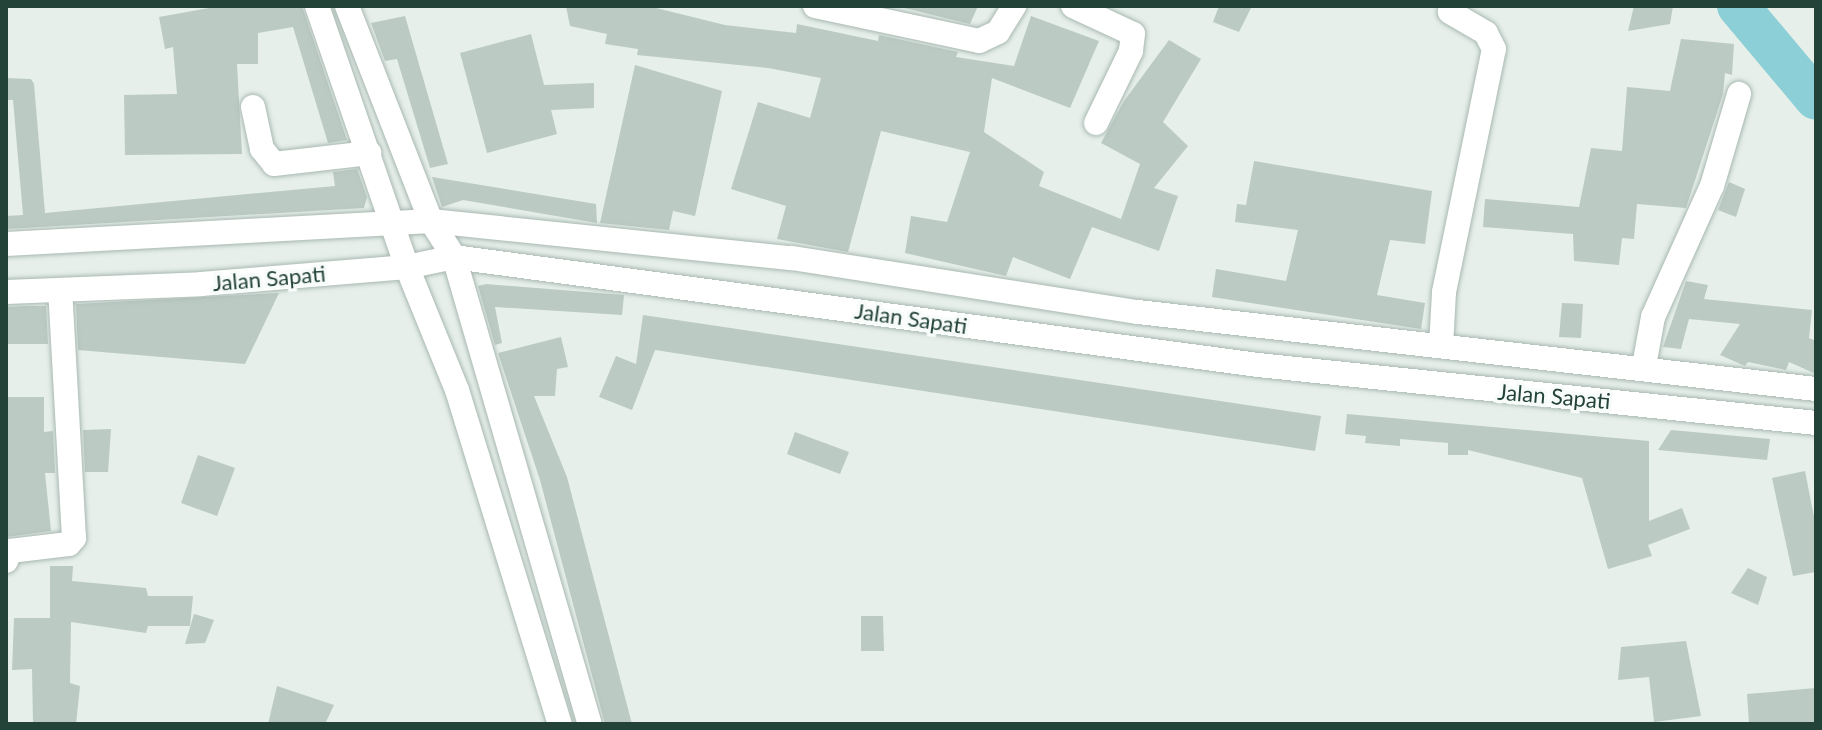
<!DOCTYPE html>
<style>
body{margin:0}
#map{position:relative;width:1822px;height:730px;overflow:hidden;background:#e6efea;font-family:Lato,sans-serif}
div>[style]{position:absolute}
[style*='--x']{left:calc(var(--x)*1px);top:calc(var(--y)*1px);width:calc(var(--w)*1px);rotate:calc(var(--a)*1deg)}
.river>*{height:42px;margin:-21px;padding:0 21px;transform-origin:21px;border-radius:21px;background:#8ccfd6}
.building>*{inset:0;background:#bbcac3}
.roads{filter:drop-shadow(0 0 2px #a8b8b1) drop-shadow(0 0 2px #a8b8b1)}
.minor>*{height:24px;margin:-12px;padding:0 12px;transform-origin:12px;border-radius:12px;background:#fff}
span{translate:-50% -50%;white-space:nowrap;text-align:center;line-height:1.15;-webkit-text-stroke:7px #f7fbf9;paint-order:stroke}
.street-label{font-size:22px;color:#234339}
.frame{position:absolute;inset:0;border:8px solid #234339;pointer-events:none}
</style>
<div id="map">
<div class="river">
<i style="--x:1738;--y:6;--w:121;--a:50"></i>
</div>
<div class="building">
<i style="clip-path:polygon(220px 6px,302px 6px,347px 140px,328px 143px,293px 27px,258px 33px,258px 64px,237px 64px,242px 154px,125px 155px,124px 95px,177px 94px,173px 47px,165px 49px,159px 17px)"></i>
<i style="clip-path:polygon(566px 6px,648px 6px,725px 25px,796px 33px,797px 24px,878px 41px,879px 35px,958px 52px,956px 57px,1014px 66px,1031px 16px,1099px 41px,1070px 108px,992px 78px,984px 132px,1044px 172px,1039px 186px,1121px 219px,1140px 164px,1101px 143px,1124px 101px,1169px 40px,1201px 59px,1163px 122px,1188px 146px,1154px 188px,1178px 196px,1159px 251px,1092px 227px,1070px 279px,1013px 257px,1006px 276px,905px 253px,911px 216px,947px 222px,970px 152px,881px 131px,848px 252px,777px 239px,786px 206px,731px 189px,758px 102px,810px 118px,821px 78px,768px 68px,637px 55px,638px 49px,605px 44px,607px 34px,570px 26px)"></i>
<i style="clip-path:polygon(896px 6px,978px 6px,970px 24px)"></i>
<i style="clip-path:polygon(1219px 6px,1252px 6px,1239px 32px,1213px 22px)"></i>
<i style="clip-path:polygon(1634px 6px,1673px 6px,1670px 24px,1628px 31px)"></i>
<i style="clip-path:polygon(405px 16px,448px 164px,430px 168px,397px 59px,385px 61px,371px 23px)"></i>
<i style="clip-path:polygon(531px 34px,544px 85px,594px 83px,594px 108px,551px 110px,557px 134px,487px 153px,460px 53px)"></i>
<i style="clip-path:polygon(1681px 39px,1734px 44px,1732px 75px,1725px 73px,1723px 94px,1686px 208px,1637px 204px,1634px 239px,1622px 238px,1619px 265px,1574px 261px,1573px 234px,1483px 227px,1485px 199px,1579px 207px,1591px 148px,1622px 151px,1627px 87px,1670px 91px)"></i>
<i style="clip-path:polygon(635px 65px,722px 91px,695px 216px,673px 211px,669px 230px,600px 223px)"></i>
<i style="clip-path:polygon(6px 78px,31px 79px,34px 84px,45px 213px,335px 186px,333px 172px,357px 169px,367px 197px,364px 208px,6px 229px,6px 216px,23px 215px,13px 100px,6px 100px)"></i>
<i style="clip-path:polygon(1254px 161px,1432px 191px,1425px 244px,1390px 240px,1377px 295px,1425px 303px,1421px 329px,1212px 297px,1216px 269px,1286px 281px,1298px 230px,1235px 222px,1237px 204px,1246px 205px)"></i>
<i style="clip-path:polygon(432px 177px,596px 204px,597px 223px,463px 200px,442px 207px)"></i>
<i style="clip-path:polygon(1729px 182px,1745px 189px,1736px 217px,1718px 210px)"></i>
<i style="clip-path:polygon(1686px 281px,1708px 285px,1704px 299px,1812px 310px,1809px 338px,1816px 341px,1816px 374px,1789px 362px,1786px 370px,1748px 362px,1745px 366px,1720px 355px,1740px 324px,1689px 319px,1681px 349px,1663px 347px)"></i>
<i style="clip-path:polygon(486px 284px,624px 295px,622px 315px,495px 307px,502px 343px,495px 345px,478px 286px)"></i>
<i style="clip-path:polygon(279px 293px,245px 364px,78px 350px,76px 304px)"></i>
<i style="clip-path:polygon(1562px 303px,1583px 304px,1581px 338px,1559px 337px)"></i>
<i style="clip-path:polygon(26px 306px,46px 306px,48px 344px,6px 344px,6px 307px)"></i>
<i style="clip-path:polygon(643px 315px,1321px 416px,1315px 451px,655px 350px,632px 410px,599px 397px,616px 356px,636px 364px)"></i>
<i style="clip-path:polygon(561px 337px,568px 367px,557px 369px,555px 396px,534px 396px,567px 477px,632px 724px,605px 724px,540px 480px,498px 353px)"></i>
<i style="clip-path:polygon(6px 397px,44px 397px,44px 432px,53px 431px,55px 473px,45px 473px,51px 531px,6px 537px)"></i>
<i style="clip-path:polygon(1347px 414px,1649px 441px,1649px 521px,1682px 508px,1690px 529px,1648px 545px,1652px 556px,1608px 569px,1582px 478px,1468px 450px,1468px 455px,1448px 455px,1448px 443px,1400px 439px,1400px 446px,1365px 443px,1366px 436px,1345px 434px)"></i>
<i style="clip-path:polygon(111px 429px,108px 472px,85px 472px,83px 430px)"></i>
<i style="clip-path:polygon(1671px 430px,1770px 439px,1767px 460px,1658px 450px)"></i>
<i style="clip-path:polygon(795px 432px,849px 452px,840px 474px,787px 454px)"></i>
<i style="clip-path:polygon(198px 455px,235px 468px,217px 516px,181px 503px)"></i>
<i style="clip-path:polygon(1805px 471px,1816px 527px,1816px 572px,1793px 576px,1772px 478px)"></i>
<i style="clip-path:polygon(50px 566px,73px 566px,72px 581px,146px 588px,148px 596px,193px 596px,190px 626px,148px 626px,146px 633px,71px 622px,70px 683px,80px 686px,76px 724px,33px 724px,32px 669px,12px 670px,14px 618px,50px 618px)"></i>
<i style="clip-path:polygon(1748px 568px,1767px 577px,1758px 605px,1731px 593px)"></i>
<i style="clip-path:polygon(194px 614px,214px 620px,205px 643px,185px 644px)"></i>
<i style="clip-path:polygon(861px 616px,883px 616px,884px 651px,861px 651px)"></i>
<i style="clip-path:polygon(1686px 641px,1701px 716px,1654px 722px,1649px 677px,1618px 680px,1621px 647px)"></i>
<i style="clip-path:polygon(277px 686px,334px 705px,325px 724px,268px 724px)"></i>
<i style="clip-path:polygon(1816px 688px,1816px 724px,1749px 724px,1747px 694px)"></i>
</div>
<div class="roads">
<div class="minor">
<i style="--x:317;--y:6;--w:276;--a:71"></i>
<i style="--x:407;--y:267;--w:133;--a:67.9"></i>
<i style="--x:457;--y:390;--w:350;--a:72.9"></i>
<i style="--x:347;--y:6;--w:231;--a:68.7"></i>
<i style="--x:431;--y:221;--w:43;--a:57.4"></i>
<i style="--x:454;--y:257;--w:486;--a:73.8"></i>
<i style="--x:815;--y:6;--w:168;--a:12"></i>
<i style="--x:979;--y:41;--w:21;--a:-25"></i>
<i style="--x:998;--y:32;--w:31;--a:-58"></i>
<i style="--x:1073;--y:6;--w:66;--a:25"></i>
<i style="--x:1133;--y:34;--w:17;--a:97"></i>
<i style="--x:1131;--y:51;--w:80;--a:115.9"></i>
<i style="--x:253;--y:107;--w:43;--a:77.9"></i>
<i style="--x:262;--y:149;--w:19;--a:51"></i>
<i style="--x:274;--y:164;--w:96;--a:-6.6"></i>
<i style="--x:6;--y:244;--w:426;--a:-3.1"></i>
<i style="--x:431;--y:221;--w:363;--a:5.9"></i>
<i style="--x:792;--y:258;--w:350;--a:8.9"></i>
<i style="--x:1138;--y:312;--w:682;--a:6.48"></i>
<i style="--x:6;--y:292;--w:195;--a:-2.3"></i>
<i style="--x:201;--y:284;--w:207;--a:-4.7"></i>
<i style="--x:407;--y:267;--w:48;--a:-12"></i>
<i style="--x:454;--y:257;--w:811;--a:7.65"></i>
<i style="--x:1258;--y:365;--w:561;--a:5.93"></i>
<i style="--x:1441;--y:346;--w:54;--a:-86.8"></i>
<i style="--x:1444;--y:292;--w:248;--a:-78.4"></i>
<i style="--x:1494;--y:49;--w:18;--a:-117"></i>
<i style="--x:1486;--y:33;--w:42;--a:-149.7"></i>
<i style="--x:1644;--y:366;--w:50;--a:-79.6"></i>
<i style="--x:1653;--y:317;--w:144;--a:-65.8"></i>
<i style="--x:1712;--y:186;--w:96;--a:-73.6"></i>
<i style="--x:6;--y:561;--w:11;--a:-68"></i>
<i style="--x:10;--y:551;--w:59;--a:-6.8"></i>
<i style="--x:69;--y:544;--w:8;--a:-50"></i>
<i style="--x:74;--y:538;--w:248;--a:-93.2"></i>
</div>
</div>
<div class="street-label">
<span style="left:269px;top:278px;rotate:-5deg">Jalan Sapati</span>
<span style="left:911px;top:318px;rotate:8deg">Jalan Sapati</span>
<span style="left:1554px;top:396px;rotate:5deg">Jalan Sapati</span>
</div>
<div class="frame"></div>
</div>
